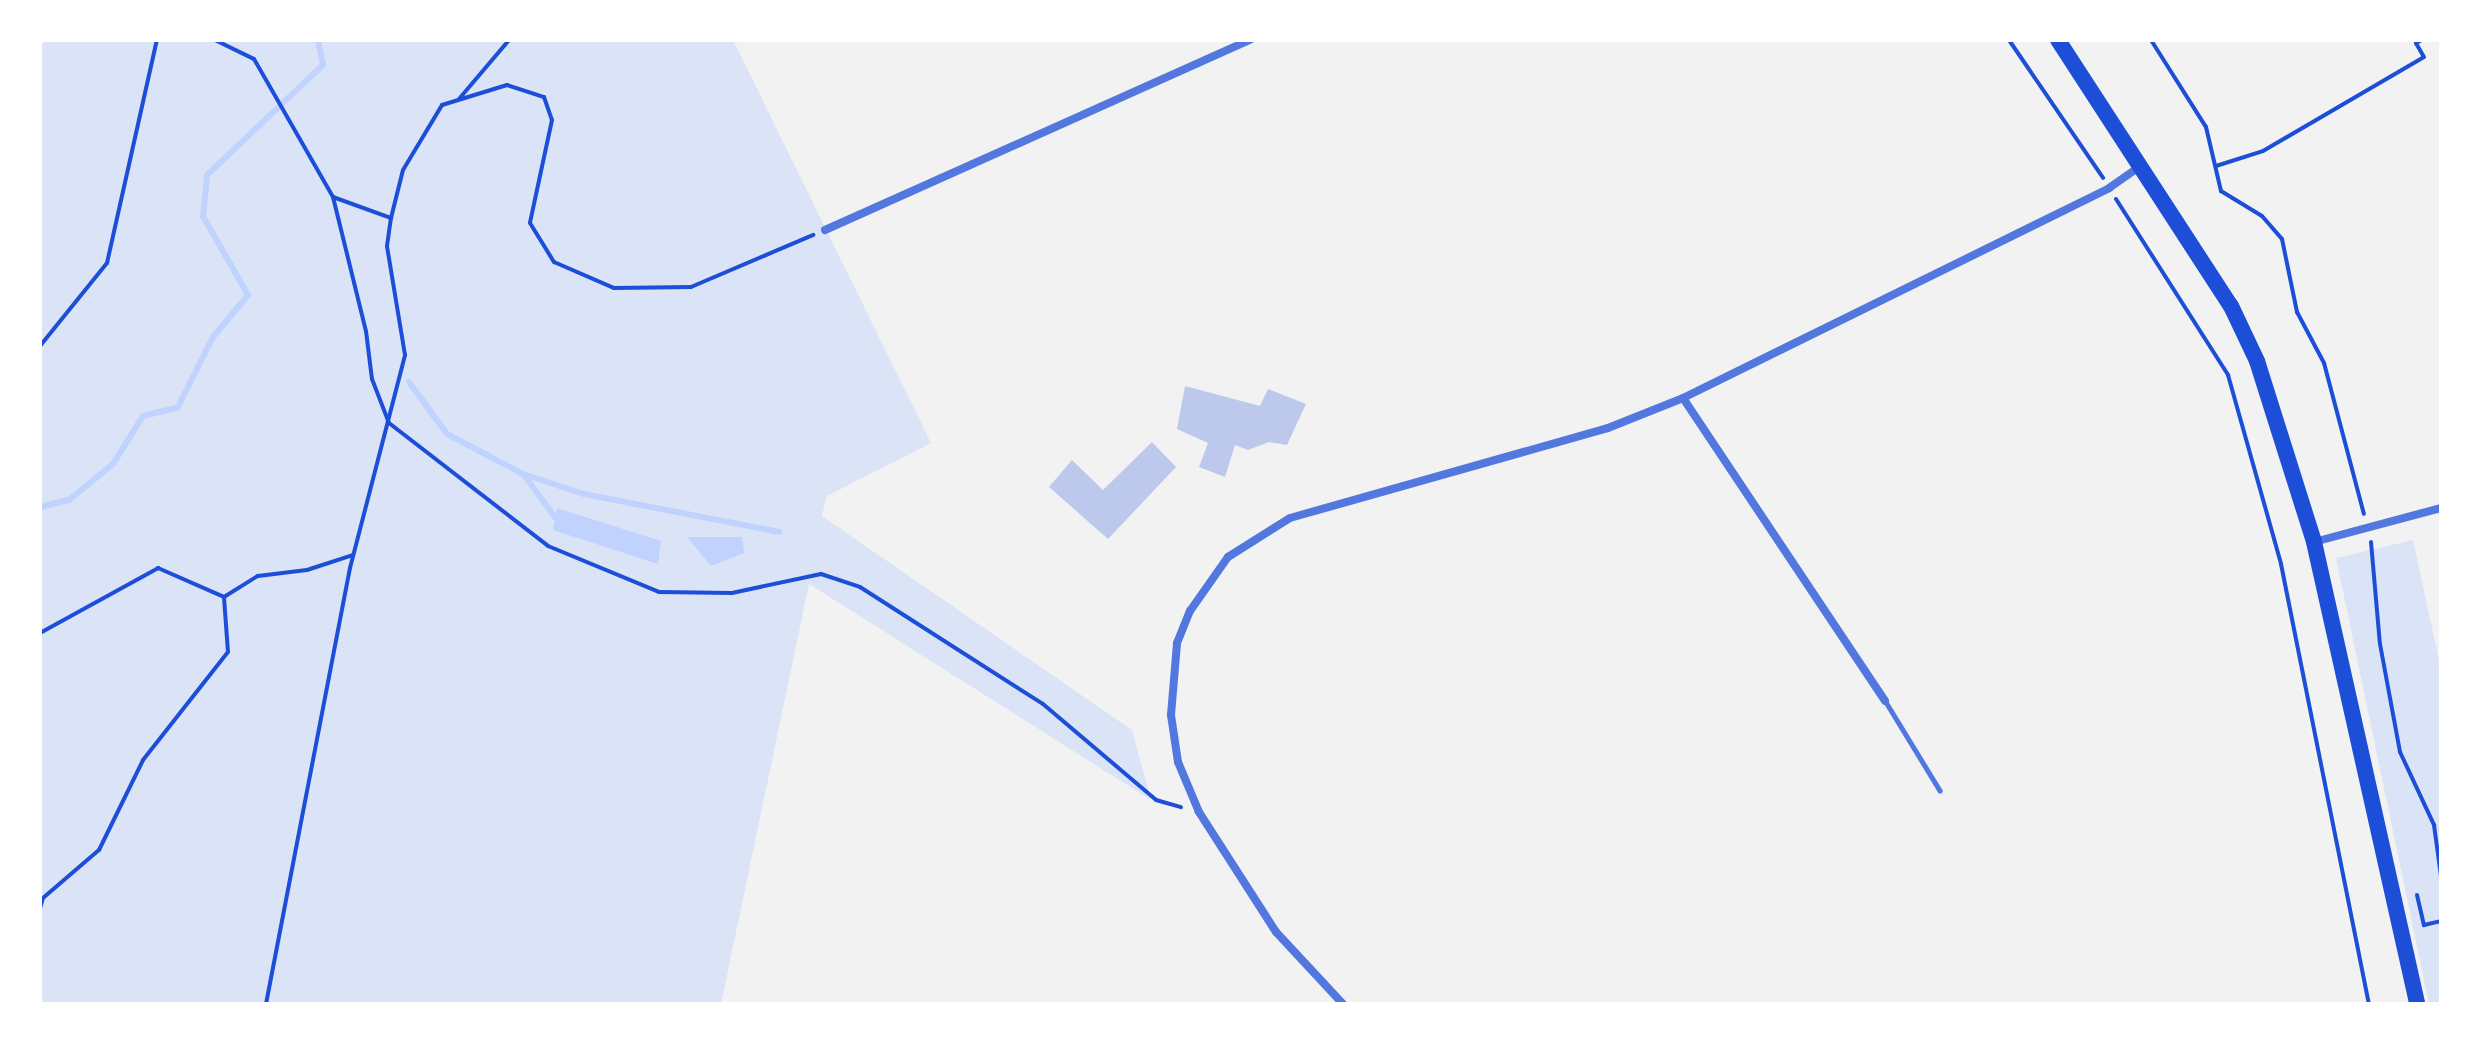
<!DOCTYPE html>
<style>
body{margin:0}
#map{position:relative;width:2481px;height:1044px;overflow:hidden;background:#f2f2f2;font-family:"Work Sans",sans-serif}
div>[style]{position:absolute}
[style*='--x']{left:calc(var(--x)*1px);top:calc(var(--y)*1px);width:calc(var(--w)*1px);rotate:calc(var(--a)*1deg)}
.green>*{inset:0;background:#dbe4f7}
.water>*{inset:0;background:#bfd3fe}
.stream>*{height:6px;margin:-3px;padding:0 3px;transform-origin:3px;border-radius:3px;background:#bfd3fe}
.building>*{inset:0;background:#bdc9ec}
.path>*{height:4px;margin:-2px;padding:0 2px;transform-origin:2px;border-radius:2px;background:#1d4ed8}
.service>*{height:5px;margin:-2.5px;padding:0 2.5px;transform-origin:2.5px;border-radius:2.5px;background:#5277de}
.minor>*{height:8px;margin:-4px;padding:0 4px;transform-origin:4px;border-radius:4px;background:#5277de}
.primary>*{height:16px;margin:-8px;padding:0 8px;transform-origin:8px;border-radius:8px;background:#1d4ed8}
span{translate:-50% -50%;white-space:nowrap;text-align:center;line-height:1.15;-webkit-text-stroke:8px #fff;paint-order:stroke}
.frame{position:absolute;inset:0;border:42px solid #fff;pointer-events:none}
</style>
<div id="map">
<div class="green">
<i style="clip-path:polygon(44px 40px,733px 40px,931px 443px,827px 496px,822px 516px,1132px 730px,1151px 800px,809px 584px,721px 1004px,40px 1004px,40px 54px)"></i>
<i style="clip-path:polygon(2413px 540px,2441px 670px,2441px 1004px,2429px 1004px,2336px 558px)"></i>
</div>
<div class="water">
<i style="clip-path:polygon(557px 508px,661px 541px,658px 564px,553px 530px)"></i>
<i style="clip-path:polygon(687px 537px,742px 537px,744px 553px,711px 566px)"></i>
</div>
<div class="stream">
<i style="--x:409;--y:382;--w:64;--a:53.8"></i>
<i style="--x:447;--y:434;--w:86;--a:27.8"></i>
<i style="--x:523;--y:474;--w:64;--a:18.2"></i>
<i style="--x:584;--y:494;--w:199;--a:11"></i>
<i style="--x:524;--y:475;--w:52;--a:53.6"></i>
<i style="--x:40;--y:507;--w:30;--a:-14"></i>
<i style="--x:69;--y:500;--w:57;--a:-39.3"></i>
<i style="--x:113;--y:464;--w:57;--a:-58"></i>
<i style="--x:143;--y:416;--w:36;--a:-14"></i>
<i style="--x:178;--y:407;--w:78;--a:-63.4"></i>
<i style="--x:213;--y:337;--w:55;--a:-50.2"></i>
<i style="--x:248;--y:295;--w:91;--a:-119.7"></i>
<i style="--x:203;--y:216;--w:41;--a:-84.4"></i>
<i style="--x:207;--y:175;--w:160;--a:-43.5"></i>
<i style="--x:323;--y:65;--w:25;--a:-101"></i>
</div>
<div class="building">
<i style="clip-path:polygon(1185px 386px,1260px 406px,1268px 389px,1306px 404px,1287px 445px,1269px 442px,1248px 450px,1235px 445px,1225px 477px,1199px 467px,1208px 443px,1177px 429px)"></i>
<i style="clip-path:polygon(1152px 442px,1176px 467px,1108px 539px,1049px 487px,1072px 460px,1103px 490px)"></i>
</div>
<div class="path">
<i style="--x:215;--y:40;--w:43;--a:26"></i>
<i style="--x:254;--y:59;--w:159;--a:60.2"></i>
<i style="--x:333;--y:197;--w:62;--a:19.9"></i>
<i style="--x:2009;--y:40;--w:167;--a:55.7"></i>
<i style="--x:2151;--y:40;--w:103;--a:57.7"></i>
<i style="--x:2206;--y:127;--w:66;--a:76.8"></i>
<i style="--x:2221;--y:191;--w:48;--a:31.4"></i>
<i style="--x:2262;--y:216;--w:30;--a:49"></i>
<i style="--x:2282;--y:239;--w:75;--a:78.4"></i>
<i style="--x:2297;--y:312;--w:58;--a:62.1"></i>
<i style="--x:2324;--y:363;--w:156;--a:75.2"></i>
<i style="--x:459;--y:99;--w:77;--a:-49.7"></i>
<i style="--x:2216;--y:166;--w:49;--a:-17.7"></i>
<i style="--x:2263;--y:151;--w:186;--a:-30.3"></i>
<i style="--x:2424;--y:57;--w:16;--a:-120"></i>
<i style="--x:2416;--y:43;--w:7;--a:-27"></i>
<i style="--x:333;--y:197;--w:138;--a:76.2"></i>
<i style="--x:366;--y:331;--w:48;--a:82.9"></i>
<i style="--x:372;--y:379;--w:47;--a:68.9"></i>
<i style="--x:389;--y:423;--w:201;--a:37.7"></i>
<i style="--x:548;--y:546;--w:120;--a:22.5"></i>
<i style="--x:659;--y:592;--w:73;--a:0.8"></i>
<i style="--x:732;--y:593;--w:91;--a:-12.1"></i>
<i style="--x:821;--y:574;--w:41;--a:18.4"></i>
<i style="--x:860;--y:587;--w:217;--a:32.6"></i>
<i style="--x:1043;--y:704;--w:148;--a:40.3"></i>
<i style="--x:1156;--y:800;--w:26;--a:16"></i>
<i style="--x:2116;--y:199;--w:209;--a:57.5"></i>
<i style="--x:2228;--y:375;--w:196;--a:74.3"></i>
<i style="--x:2281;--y:564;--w:449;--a:78.7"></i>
<i style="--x:40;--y:346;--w:107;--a:-51.1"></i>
<i style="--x:107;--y:263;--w:229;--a:-77.4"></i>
<i style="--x:2371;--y:542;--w:102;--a:85"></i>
<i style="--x:2380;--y:644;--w:110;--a:79.5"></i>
<i style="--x:2400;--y:752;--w:81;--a:65"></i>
<i style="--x:2434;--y:825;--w:51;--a:82.2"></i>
<i style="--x:40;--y:633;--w:135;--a:-28.8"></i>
<i style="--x:158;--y:568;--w:72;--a:23.7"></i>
<i style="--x:224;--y:597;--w:40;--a:-32"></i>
<i style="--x:258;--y:576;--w:49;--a:-7"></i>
<i style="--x:307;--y:570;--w:48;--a:-18.1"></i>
<i style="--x:2417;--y:895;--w:31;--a:77"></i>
<i style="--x:2424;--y:925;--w:17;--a:-13"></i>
<i style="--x:40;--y:908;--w:10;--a:-73"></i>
<i style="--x:43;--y:898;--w:74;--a:-40.6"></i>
<i style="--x:99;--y:850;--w:100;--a:-63.9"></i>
<i style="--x:143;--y:760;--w:137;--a:-51.8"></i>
<i style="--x:228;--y:652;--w:55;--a:-94.2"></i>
<i style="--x:40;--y:1003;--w:1;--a:90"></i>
<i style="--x:266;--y:1004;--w:444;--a:-79.1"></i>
<i style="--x:350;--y:568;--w:220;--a:-75.5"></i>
<i style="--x:405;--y:355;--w:110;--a:-99.4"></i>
<i style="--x:387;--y:246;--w:28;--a:-82"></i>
<i style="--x:391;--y:218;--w:49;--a:-76"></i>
<i style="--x:403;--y:170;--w:76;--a:-59"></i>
<i style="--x:442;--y:105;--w:68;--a:-17.1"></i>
<i style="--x:507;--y:85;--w:39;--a:18"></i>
<i style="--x:544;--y:97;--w:24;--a:71"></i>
<i style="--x:552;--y:120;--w:105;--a:102.1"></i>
<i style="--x:530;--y:223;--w:46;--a:58.4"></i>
<i style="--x:554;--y:262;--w:65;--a:23.4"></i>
<i style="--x:614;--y:288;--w:77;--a:-0.7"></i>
<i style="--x:691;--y:287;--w:133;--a:-23.1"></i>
</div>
<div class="service">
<i style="--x:1885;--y:701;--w:105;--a:58.6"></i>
</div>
<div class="minor">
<i style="--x:825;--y:230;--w:466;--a:-24.1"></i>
<i style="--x:1683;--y:398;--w:364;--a:56.3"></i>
<i style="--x:2314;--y:542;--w:131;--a:-15"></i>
<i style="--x:1343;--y:1004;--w:98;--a:-132.9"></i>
<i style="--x:1276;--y:932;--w:143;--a:-122.7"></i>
<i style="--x:1199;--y:812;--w:54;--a:-112.8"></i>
<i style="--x:1178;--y:762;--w:48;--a:-98.5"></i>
<i style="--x:1171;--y:715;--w:72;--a:-85.2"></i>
<i style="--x:1177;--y:643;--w:35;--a:-68"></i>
<i style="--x:1190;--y:611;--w:66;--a:-54.9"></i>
<i style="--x:1228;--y:557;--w:73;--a:-32.2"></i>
<i style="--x:1290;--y:518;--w:330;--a:-15.8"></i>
<i style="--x:1608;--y:428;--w:81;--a:-21.8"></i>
<i style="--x:1683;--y:398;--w:475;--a:-26.2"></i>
<i style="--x:2109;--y:188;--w:38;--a:-35"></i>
</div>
<div class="primary">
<i style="--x:2058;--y:40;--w:317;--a:57"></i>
<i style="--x:2231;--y:306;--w:61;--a:64.7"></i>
<i style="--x:2257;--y:361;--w:190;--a:72.5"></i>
<i style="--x:2314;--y:542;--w:473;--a:77.4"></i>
</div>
<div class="frame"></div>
</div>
